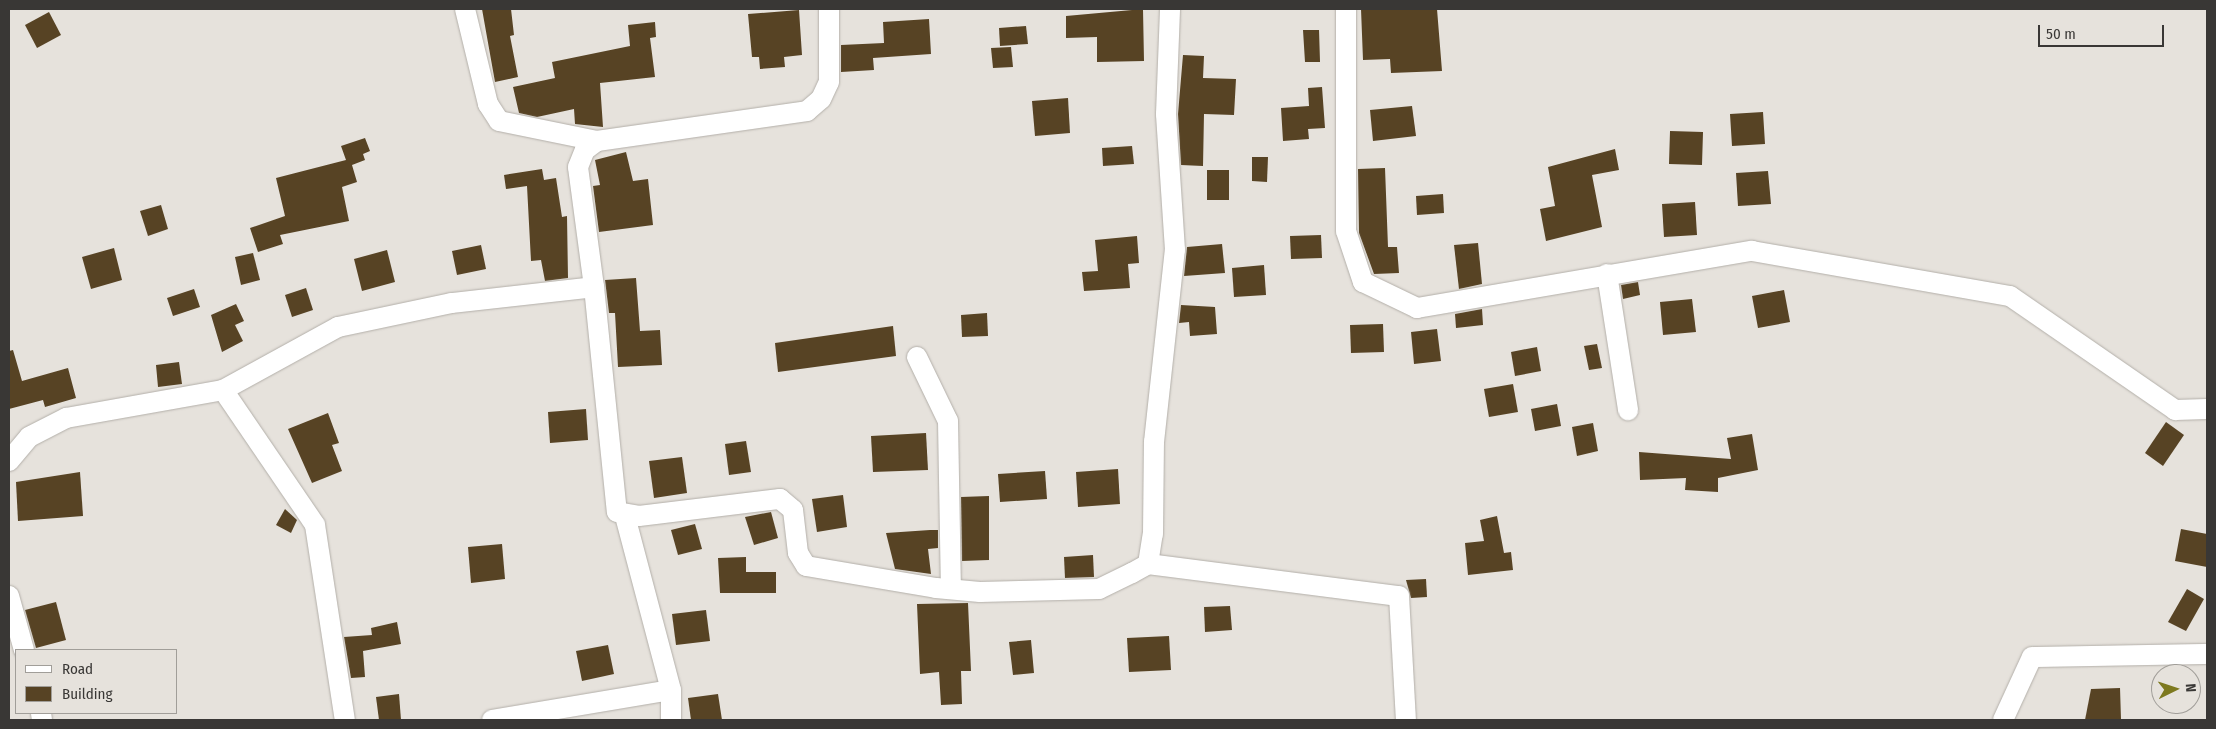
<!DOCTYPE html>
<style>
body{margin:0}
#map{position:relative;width:2216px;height:729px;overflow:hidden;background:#e6e2dc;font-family:"Fira Sans Condensed",sans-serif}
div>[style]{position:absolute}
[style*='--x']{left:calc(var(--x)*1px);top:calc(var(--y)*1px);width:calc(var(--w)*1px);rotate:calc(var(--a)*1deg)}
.building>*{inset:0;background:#574324}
.roads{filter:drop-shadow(0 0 1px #b3afa9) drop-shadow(0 0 1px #b3afa9)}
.street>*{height:20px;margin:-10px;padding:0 10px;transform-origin:10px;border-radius:10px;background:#fff}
span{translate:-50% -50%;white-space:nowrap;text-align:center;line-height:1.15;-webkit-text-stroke:5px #e6e2dc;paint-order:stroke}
.frame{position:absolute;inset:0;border:10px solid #393735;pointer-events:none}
.legend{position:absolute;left:15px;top:649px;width:162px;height:65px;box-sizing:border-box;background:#e6e2dc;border:1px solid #a19e99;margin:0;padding:6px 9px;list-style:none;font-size:15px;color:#393735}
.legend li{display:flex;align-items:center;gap:10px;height:25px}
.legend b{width:25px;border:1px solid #a19e99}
.north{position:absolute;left:2151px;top:664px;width:50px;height:50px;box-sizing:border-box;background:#e6e2dc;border:1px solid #a19e99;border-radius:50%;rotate:86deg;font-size:14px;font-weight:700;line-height:20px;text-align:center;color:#393735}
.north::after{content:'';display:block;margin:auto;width:18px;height:22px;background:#7d791f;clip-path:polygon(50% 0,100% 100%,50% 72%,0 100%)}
.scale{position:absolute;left:2038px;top:25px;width:126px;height:22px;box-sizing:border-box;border:2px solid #393735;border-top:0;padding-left:6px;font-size:15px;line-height:18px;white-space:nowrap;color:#393735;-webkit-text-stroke:4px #e6e2dc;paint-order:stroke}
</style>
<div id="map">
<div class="building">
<i style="clip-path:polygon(482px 9px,511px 9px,514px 35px,510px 36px,518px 77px,495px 82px)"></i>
<i style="clip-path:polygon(1143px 9px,1144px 61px,1097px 62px,1097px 37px,1066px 38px,1066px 16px)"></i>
<i style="clip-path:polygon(1361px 9px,1437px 9px,1442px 71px,1391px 73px,1390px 59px,1363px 60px)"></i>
<i style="clip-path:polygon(799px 10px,802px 55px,784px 57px,785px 67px,760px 69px,759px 57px,752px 57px,748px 14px)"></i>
<i style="clip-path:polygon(49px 12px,61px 35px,37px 48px,25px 25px)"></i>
<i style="clip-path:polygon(929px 19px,931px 54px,873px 58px,874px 70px,841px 72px,841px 45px,884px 43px,883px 22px)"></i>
<i style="clip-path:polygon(655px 22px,656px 37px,650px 38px,655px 77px,600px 83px,603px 127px,575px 124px,574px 109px,537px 117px,519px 113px,513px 87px,555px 78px,552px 62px,630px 46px,628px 25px)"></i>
<i style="clip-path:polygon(1026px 26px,1028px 44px,1000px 46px,999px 28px)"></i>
<i style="clip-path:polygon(1303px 30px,1319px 30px,1320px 62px,1305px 62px)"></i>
<i style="clip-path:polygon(1011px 47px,1013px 67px,993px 68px,991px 48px)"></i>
<i style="clip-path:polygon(1183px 55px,1204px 56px,1203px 78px,1236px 79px,1234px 115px,1204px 114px,1203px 166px,1181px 165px,1178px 114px)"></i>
<i style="clip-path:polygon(1322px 87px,1325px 128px,1308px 129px,1309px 139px,1283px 141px,1281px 108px,1309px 106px,1308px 88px)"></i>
<i style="clip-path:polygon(1068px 98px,1070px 133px,1035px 136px,1032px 101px)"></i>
<i style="clip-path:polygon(1412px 106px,1416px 136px,1373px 141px,1370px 110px)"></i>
<i style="clip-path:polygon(1763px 112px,1765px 144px,1732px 146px,1730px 114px)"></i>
<i style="clip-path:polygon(1670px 131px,1703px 132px,1702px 165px,1669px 164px)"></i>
<i style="clip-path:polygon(365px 138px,370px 151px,363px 154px,365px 160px,352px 165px,357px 182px,342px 187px,349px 221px,280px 235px,283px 244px,258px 252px,250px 228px,285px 216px,276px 178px,346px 160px,341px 146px)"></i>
<i style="clip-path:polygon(1132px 146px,1134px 164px,1103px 166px,1102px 148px)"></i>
<i style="clip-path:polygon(1615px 149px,1619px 170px,1592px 175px,1602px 227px,1546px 241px,1540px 209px,1555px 206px,1548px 167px)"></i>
<i style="clip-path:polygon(626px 152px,633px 181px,648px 179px,653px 225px,599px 232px,593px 186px,600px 185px,595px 160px)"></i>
<i style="clip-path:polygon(1252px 157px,1268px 157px,1267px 182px,1252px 181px)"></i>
<i style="clip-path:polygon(1385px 168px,1388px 247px,1397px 247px,1399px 273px,1374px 274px,1359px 233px,1358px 169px)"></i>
<i style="clip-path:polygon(542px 169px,544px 180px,556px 178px,562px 217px,567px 216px,568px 278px,545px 281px,541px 260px,531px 261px,527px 186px,506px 189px,504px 175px)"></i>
<i style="clip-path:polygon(1207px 170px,1229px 170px,1229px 200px,1207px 200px)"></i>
<i style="clip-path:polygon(1768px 171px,1771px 204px,1738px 206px,1736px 173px)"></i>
<i style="clip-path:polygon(1443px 194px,1444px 213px,1417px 215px,1416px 196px)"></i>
<i style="clip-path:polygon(1695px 202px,1697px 235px,1664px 237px,1662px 204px)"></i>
<i style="clip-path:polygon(161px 205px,168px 229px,148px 236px,140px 211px)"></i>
<i style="clip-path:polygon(1321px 235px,1322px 258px,1291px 259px,1290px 236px)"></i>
<i style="clip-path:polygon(1137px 236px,1139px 263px,1128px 264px,1130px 288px,1084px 291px,1082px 272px,1098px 271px,1095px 240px)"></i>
<i style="clip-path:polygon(1478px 243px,1482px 284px,1459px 289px,1454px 245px)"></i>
<i style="clip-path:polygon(1222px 244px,1225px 273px,1184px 276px,1187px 247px)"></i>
<i style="clip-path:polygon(481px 245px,486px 269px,457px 275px,452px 251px)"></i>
<i style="clip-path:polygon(114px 248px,122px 280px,91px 289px,82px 257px)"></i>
<i style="clip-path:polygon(387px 250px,395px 282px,362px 291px,354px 259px)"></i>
<i style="clip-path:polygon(253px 253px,260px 280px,241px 285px,235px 257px)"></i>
<i style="clip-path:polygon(1264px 265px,1266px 295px,1234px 297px,1232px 268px)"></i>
<i style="clip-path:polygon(636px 278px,640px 331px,660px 330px,662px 365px,618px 367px,615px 313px,609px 313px,605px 280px)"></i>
<i style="clip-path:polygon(1638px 282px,1640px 295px,1623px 299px,1621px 285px)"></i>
<i style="clip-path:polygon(306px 288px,313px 310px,292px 317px,285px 295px)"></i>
<i style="clip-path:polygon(194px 289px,200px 307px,173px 316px,167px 298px)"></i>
<i style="clip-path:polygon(1784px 290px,1790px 322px,1758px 328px,1752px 296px)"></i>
<i style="clip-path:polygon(1692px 299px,1696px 332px,1663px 335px,1660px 302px)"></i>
<i style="clip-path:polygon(236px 304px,244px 321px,235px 325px,243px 341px,222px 352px,211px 315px)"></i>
<i style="clip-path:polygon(1181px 305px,1215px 307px,1217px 334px,1190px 336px,1189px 322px,1179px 323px)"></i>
<i style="clip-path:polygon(1482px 309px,1483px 325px,1456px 328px,1455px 314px)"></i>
<i style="clip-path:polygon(987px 313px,988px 336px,962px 337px,961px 315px)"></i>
<i style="clip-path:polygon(1383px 324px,1384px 352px,1351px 353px,1350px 325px)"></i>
<i style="clip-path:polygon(893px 326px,896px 356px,778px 372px,775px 343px)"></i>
<i style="clip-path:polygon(1437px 329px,1441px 361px,1414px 364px,1411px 332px)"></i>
<i style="clip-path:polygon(1597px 344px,1602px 368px,1589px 370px,1584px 346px)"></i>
<i style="clip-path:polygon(1537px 347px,1541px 371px,1515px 376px,1511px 352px)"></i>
<i style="clip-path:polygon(13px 350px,22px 381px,68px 368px,76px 398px,45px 407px,43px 400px,9px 409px,9px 351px)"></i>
<i style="clip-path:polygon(179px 362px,182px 384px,158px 387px,156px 365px)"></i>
<i style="clip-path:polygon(1513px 384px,1518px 412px,1489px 417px,1484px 389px)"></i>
<i style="clip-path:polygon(1557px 404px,1561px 426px,1535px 431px,1531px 409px)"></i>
<i style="clip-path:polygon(586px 409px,588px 440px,550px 443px,548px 412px)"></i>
<i style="clip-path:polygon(328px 413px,339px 443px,332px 445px,342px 471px,312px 483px,288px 429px)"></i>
<i style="clip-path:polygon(2166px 422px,2184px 435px,2163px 466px,2145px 453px)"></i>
<i style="clip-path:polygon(1593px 423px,1598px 451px,1577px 456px,1572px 427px)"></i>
<i style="clip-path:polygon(926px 433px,928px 470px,873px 472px,871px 436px)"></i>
<i style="clip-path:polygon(1752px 434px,1758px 470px,1718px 478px,1718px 492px,1685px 490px,1686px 478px,1640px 480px,1639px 452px,1731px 459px,1727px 438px)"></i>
<i style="clip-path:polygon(746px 441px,751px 472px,729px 475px,725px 444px)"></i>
<i style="clip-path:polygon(682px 457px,687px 493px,654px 498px,649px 461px)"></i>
<i style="clip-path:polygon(1118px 469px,1120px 504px,1078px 507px,1076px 472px)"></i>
<i style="clip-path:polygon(1045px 471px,1047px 499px,1000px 502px,998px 474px)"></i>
<i style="clip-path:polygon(80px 472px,83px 516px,18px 521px,16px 482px)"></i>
<i style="clip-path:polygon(843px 495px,847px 527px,817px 532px,812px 499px)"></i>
<i style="clip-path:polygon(989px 496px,989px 560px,962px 561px,961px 497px)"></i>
<i style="clip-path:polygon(285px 509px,297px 520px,291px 533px,276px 525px)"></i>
<i style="clip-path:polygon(771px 512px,778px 538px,754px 545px,745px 517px)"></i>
<i style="clip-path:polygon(1497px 516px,1504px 553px,1511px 552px,1513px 570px,1468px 575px,1465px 543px,1484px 541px,1480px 520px)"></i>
<i style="clip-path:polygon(695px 524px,702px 549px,678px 555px,671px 530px)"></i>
<i style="clip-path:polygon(2181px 529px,2207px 534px,2207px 567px,2175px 561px)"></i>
<i style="clip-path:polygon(930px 530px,938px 530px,938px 548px,928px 549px,931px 574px,895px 569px,886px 533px)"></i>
<i style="clip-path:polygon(502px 544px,505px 579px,471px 583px,468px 547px)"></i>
<i style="clip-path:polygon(1093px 555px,1094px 577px,1065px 578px,1064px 557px)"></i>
<i style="clip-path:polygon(746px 557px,746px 572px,776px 572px,776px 593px,720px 593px,718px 558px)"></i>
<i style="clip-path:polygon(1426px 579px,1427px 597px,1411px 598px,1406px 580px)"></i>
<i style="clip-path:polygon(2187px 589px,2204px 599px,2186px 631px,2168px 622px)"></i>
<i style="clip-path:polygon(56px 602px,66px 640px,36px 648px,25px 610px)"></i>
<i style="clip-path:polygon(968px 603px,971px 671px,961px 671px,962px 704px,941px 705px,939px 672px,920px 674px,917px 604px)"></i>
<i style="clip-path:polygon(1230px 606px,1232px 630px,1205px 632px,1204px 607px)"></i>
<i style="clip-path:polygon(706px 610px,710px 641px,676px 645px,672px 614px)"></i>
<i style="clip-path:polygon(397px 622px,401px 644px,363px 651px,365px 677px,351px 678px,344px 637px,372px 635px,371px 628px)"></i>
<i style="clip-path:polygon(1169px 636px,1171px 670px,1129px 672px,1127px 638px)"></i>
<i style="clip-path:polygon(1031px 640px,1034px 673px,1013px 675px,1009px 642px)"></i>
<i style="clip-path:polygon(608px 645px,614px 674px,582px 681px,576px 651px)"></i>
<i style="clip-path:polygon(2120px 688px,2121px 720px,2085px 720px,2091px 689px)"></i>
<i style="clip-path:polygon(399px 694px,401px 720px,379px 720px,376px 697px)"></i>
<i style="clip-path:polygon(718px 694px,722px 720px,691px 720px,688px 698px)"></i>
</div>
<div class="roads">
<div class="street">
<i style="--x:465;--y:9;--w:98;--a:76.4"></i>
<i style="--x:488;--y:104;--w:20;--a:57"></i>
<i style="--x:499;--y:121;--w:100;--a:11.5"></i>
<i style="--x:1346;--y:9;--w:222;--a:90"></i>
<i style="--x:1346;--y:231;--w:54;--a:71.6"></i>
<i style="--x:1363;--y:282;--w:60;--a:25.7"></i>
<i style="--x:1417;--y:308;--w:340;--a:-9.7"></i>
<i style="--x:1752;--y:251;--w:262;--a:9.9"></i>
<i style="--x:2010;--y:296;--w:201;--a:34.6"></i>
<i style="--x:2175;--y:410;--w:32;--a:-2"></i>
<i style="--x:1607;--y:274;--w:138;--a:81.2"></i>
<i style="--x:594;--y:287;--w:226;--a:84.2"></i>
<i style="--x:617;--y:512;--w:22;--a:10"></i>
<i style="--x:639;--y:516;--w:142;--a:-6.9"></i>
<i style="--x:780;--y:499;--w:17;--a:40"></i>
<i style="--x:793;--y:510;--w:43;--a:83.4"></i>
<i style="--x:798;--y:553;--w:15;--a:58"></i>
<i style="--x:806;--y:566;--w:132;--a:9.6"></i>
<i style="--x:936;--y:588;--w:44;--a:5.2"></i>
<i style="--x:980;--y:592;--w:119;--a:-1.4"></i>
<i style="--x:1099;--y:589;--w:37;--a:-26"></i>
<i style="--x:1132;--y:573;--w:18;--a:-29"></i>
<i style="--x:1148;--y:564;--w:30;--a:-81"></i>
<i style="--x:1153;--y:534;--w:92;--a:-89.4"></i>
<i style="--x:1154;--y:442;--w:193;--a:-83.8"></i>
<i style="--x:1175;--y:250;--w:136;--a:-93.8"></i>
<i style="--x:1166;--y:114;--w:105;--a:-87.8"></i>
<i style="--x:917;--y:357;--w:71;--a:64.2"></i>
<i style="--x:948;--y:421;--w:168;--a:89"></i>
<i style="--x:223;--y:390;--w:163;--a:55.7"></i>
<i style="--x:315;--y:525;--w:197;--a:81.3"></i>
<i style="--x:9;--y:461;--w:31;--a:-50"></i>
<i style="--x:29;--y:437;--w:42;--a:-27.2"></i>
<i style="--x:66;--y:418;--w:159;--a:-10.1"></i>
<i style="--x:223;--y:390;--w:131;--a:-28.7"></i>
<i style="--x:338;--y:327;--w:116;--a:-11.9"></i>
<i style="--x:452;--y:303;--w:143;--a:-6.4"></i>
<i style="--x:594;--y:287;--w:121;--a:-97.6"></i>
<i style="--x:578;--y:167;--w:18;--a:-68"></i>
<i style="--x:585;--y:150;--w:15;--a:-37"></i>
<i style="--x:597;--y:141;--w:212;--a:-8.1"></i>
<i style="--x:807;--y:111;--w:18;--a:-41"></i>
<i style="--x:821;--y:99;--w:19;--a:-65"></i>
<i style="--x:829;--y:82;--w:73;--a:-90"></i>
<i style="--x:625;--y:516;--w:180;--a:75.2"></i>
<i style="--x:671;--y:690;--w:30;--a:90"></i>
<i style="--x:1148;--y:564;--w:253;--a:7.3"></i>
<i style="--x:1399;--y:596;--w:124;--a:86.8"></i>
<i style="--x:9;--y:596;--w:56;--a:74.5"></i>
<i style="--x:41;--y:713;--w:7;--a:82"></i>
<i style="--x:492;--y:720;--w:181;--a:-9.5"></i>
<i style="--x:2003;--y:720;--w:69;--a:-65.3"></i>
<i style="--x:2032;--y:657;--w:175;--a:-1"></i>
</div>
</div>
<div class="frame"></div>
<ul class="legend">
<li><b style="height:6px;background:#fff"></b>Road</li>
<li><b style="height:14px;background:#574324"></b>Building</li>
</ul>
<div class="north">N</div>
<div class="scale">50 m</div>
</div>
